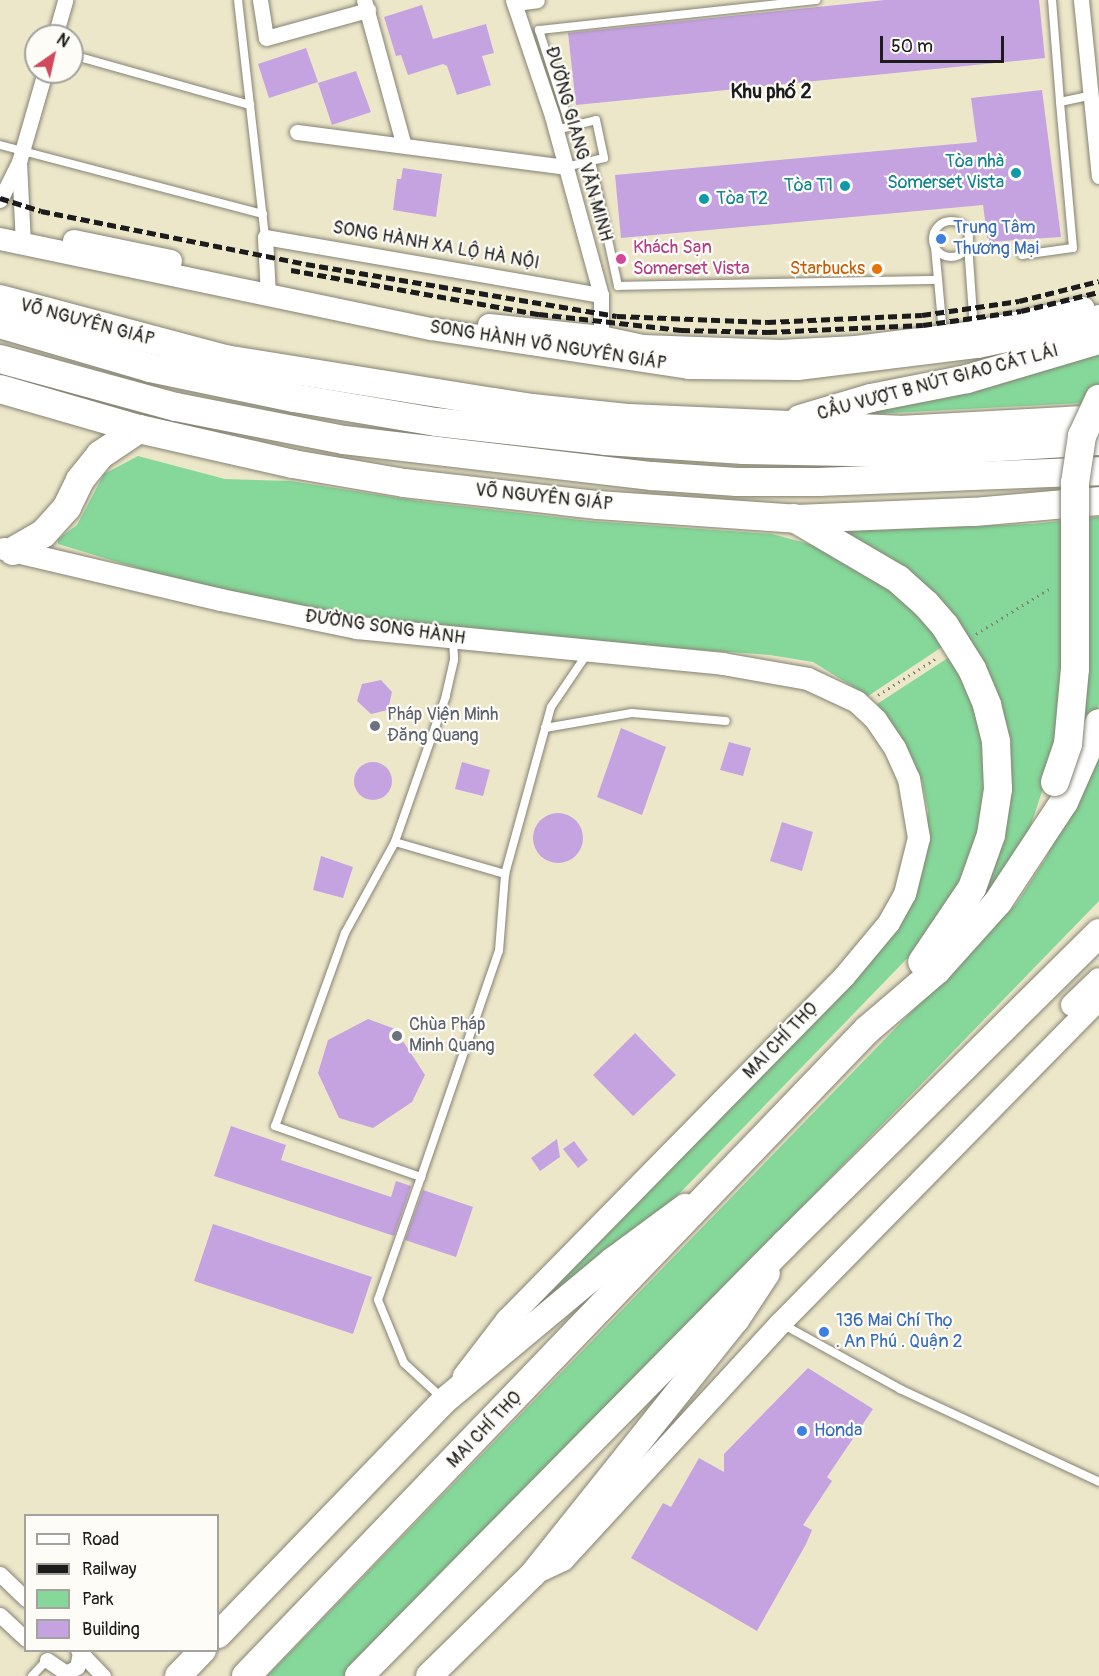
<!DOCTYPE html>
<meta charset="utf-8">
<style>
body{margin:0}
#map{position:relative;width:1099px;height:1676px;overflow:hidden;background:#ede7ca;font-family:Pangolin,sans-serif}
div>[style]{position:absolute}
[style*='--x']{left:calc(var(--x)*1px);top:calc(var(--y)*1px);width:calc(var(--w)*1px);rotate:calc(var(--a)*1deg)}
.green>*{inset:0;background:#85d89a}
.building>*{inset:0;background:#c5a3e1}
.round{border-radius:50%}
.path>*{height:3px;margin-top:-1.5px;transform-origin:0;background:repeating-linear-gradient(90deg,#848273 0 1.5px,transparent 0 6px)}
.roads{filter:drop-shadow(0 0 2px #848273) drop-shadow(0 0 2px #848273)}
.lane>*{height:8px;margin:-4px;padding:0 4px;transform-origin:4px;border-radius:4px;background:#fff}
.lane>.ring{margin:-4px;padding:0;box-sizing:content-box;background:none;border:8px solid #fff;border-radius:50%}
.street>*{height:15px;margin:-7.5px;padding:0 7.5px;transform-origin:7.5px;border-radius:7.5px;background:#fff}
.secondary>*{height:22px;margin:-11px;padding:0 11px;transform-origin:11px;border-radius:11px;background:#fff}
.primary>*{height:26px;margin:-13px;padding:0 13px;transform-origin:13px;border-radius:13px;background:#fff}
.highway>*{height:28px;margin:-14px;padding:0 14px;transform-origin:14px;border-radius:14px;background:#fff}
.rail>*{height:4.5px;margin-top:-2.25px;transform-origin:0;background:repeating-linear-gradient(90deg,#1c1c1c 0 9px,transparent 0 13.5px)}
.bridges{filter:drop-shadow(0 0 2px #848273) drop-shadow(0 0 2px #848273)}
.highway-bridge>*{height:28px;margin:-14px;padding:0 14px;transform-origin:14px;border-radius:14px;background:#fff}
.dots>*{width:16px;height:16px;translate:-50% -50%;box-sizing:border-box;border:3px solid #fdfcf7;border-radius:50%}
span{translate:-50% -50%;white-space:nowrap;text-align:center;line-height:1.15;-webkit-text-stroke:4.5px #fdfcf7;paint-order:stroke}
.street-label{font-size:18px;color:#1c1c1c}
.culture-label{font-size:18px;color:#0d838f}
.right{translate:-100% -50%;text-align:right}
.left{translate:0 -50%;text-align:left}
.shop-label{font-size:18px;color:#366cbe}
.hotel-label{font-size:18px;color:#b23c85}
.food-label{font-size:18px;color:#c56008}
.worship-label{font-size:18px;color:#5b616d}
.neighbourhood-label{font-size:20px;color:#1c1c1c;font-weight:700}
.legend{position:absolute;left:24px;top:1514px;width:195px;height:138px;box-sizing:border-box;background:#fdfcf7;border:2px solid #a3a29f;margin:0;padding:8px 10px;list-style:none;font-size:18px;color:#1c1c1c}
.legend li{display:flex;align-items:center;gap:12px;height:30px}
.legend b{width:30px;border:2px solid #a3a29f}
.north{position:absolute;left:24px;top:24px;width:60px;height:60px;box-sizing:border-box;background:#fdfcf7;border:2px solid #a3a29f;border-radius:50%;rotate:34deg;font-size:16px;font-weight:700;line-height:24px;text-align:center;color:#1c1c1c}
.north::after{content:'';display:block;margin:auto;width:21px;height:27px;background:#d1495b;clip-path:polygon(50% 0,100% 100%,50% 72%,0 100%)}
.scale{position:absolute;left:880px;top:36px;width:124px;height:27px;box-sizing:border-box;border:3px solid #1c1c1c;border-top:0;padding-left:8px;font-size:18px;line-height:21px;white-space:nowrap;color:#1c1c1c;-webkit-text-stroke:4px #fdfcf7;paint-order:stroke}
</style>
<div id="map">
<div class="green">
<i style="clip-path:polygon(1099px 350px,1099px 402px,873px 414px,873px 408px)"></i>
<i style="clip-path:polygon(138px 456px,225px 479px,290px 481px,425px 502px,590px 521px,772px 534px,828px 549px,865px 568px,948px 643px,868px 696px,813px 662px,770px 655px,533px 638px,351px 616px,197px 586px,58px 544px,58px 539px,77px 525px,104px 474px)"></i>
<i style="clip-path:polygon(1099px 517px,1099px 704px,1089px 735px,1048px 773px,1029px 831px,973px 913px,981px 889px,996px 697px,844px 531px,1031px 524px)"></i>
<i style="clip-path:polygon(954px 654px,989px 753px,974px 860px,923px 942px,649px 1225px,522px 1323px,517px 1320px,912px 899px,923px 871px,928px 811px,922px 781px,908px 749px,877px 704px)"></i>
<i style="clip-path:polygon(1099px 747px,1099px 901px,347px 1676px,267px 1676px,1017px 903px,1046px 858px)"></i>
</div>
<div class="building">
<i style="clip-path:polygon(885px 0,1039px 0,1045px 58px,576px 105px,568px 33px)"></i>
<i style="clip-path:polygon(422px 5px,433px 39px,486px 24px,494px 53px,482px 56px,491px 85px,457px 95px,447px 66px,443px 64px,408px 75px,401px 55px,396px 56px,384px 17px)"></i>
<i style="clip-path:polygon(306px 48px,318px 82px,269px 98px,258px 64px)"></i>
<i style="clip-path:polygon(356px 71px,371px 112px,332px 125px,318px 83px)"></i>
<i style="clip-path:polygon(1042px 90px,1061px 237px,988px 242px,983px 205px,621px 238px,615px 175px,977px 142px,971px 98px)"></i>
<i style="clip-path:polygon(403px 168px,442px 174px,436px 217px,393px 210px,397px 179px,401px 179px)"></i>
<i style="clip-path:polygon(381px 680px,392px 692px,388px 710px,371px 714px,357px 701px,362px 684px)"></i>
<i style="clip-path:polygon(621px 728px,666px 747px,642px 815px,597px 797px)"></i>
<i style="clip-path:polygon(729px 742px,751px 748px,743px 776px,720px 770px)"></i>
<i class="round" style="left:354px;top:762px;width:38px;height:38px"></i>
<i style="clip-path:polygon(462px 762px,490px 770px,483px 796px,455px 789px)"></i>
<i class="round" style="left:533px;top:813px;width:50px;height:50px"></i>
<i style="clip-path:polygon(782px 822px,813px 832px,802px 871px,770px 861px)"></i>
<i style="clip-path:polygon(321px 856px,353px 867px,343px 898px,313px 890px)"></i>
<i style="clip-path:polygon(368px 1019px,395px 1029px,425px 1075px,412px 1102px,373px 1128px,339px 1118px,318px 1073px,328px 1040px)"></i>
<i style="clip-path:polygon(635px 1033px,676px 1075px,633px 1116px,593px 1075px)"></i>
<i style="clip-path:polygon(231px 1126px,286px 1145px,281px 1160px,391px 1197px,396px 1181px,411px 1186px,394px 1236px,214px 1176px)"></i>
<i style="clip-path:polygon(557px 1139px,560px 1157px,540px 1171px,531px 1158px)"></i>
<i style="clip-path:polygon(574px 1141px,588px 1160px,578px 1168px,563px 1149px)"></i>
<i style="clip-path:polygon(423px 1190px,473px 1207px,456px 1257px,405px 1240px)"></i>
<i style="clip-path:polygon(213px 1224px,372px 1277px,353px 1334px,194px 1281px)"></i>
<i style="clip-path:polygon(808px 1368px,873px 1409px,827px 1477px,832px 1481px,803px 1525px,812px 1530px,806px 1544px,757px 1631px,631px 1558px,663px 1503px,671px 1507px,699px 1458px,724px 1472px,724px 1454px)"></i>
</div>
<div class="path">
<i style="--x:976;--y:634;--w:89;--a:-31.7"></i>
<i style="--x:878;--y:695;--w:71;--a:-32.3"></i>
</div>
<div class="roads">
<div class="lane">
<i style="--x:238;--y:0;--w:239;--a:83.5"></i>
<i style="--x:1052;--y:0;--w:102;--a:85.5"></i>
<i style="--x:72;--y:55;--w:185;--a:15.7"></i>
<i style="--x:570;--y:126;--w:101;--a:-107.9"></i>
<i style="--x:539;--y:30;--w:279;--a:-6.2"></i>
<i style="--x:556;--y:130;--w:41;--a:-14"></i>
<i style="--x:596;--y:120;--w:39;--a:78"></i>
<i style="--x:604;--y:158;--w:39;--a:167"></i>
<i style="--x:0;--y:145;--w:272;--a:14.7"></i>
<i style="--x:591;--y:161;--w:128;--a:77.8"></i>
<i style="--x:618;--y:286;--w:320;--a:-1.1"></i>
<i class="ring" style="left:933px;top:221px;width:28px;height:28px"></i>
<i style="--x:968;--y:245;--w:83;--a:85.9"></i>
<i style="--x:935;--y:247;--w:87;--a:84.7"></i>
<i style="--x:1022;--y:255;--w:51;--a:-7.8"></i>
<i style="--x:1073;--y:248;--w:147;--a:-95.1"></i>
<i style="--x:1060;--y:102;--w:30;--a:-12"></i>
<i style="--x:453;--y:638;--w:22;--a:87"></i>
<i style="--x:454;--y:660;--w:37;--a:103"></i>
<i style="--x:446;--y:696;--w:155;--a:109.3"></i>
<i style="--x:395;--y:842;--w:115;--a:16.2"></i>
<i style="--x:545;--y:728;--w:88;--a:-9.8"></i>
<i style="--x:632;--y:713;--w:94;--a:4.9"></i>
<i style="--x:395;--y:842;--w:104;--a:118.8"></i>
<i style="--x:345;--y:933;--w:205;--a:109.9"></i>
<i style="--x:275;--y:1126;--w:155;--a:19.3"></i>
<i style="--x:421;--y:1177;--w:239;--a:-71"></i>
<i style="--x:499;--y:951;--w:77;--a:-85.5"></i>
<i style="--x:505;--y:874;--w:173;--a:-74.6"></i>
<i style="--x:551;--y:707;--w:64;--a:-55.8"></i>
<i style="--x:421;--y:1177;--w:130;--a:109.3"></i>
<i style="--x:378;--y:1300;--w:68;--a:67.6"></i>
<i style="--x:404;--y:1363;--w:52;--a:42.6"></i>
<i style="--x:782;--y:1324;--w:135;--a:28.8"></i>
<i style="--x:900;--y:1389;--w:220;--a:25"></i>
<i style="--x:32;--y:1676;--w:22;--a:-47"></i>
</div>
<div class="street">
<i style="--x:260;--y:0;--w:38;--a:81"></i>
<i style="--x:266;--y:38;--w:106;--a:-15.4"></i>
<i style="--x:364;--y:0;--w:148;--a:74.7"></i>
<i style="--x:513;--y:0;--w:122;--a:71.4"></i>
<i style="--x:552;--y:116;--w:186;--a:74.7"></i>
<i style="--x:601;--y:295;--w:42;--a:90"></i>
<i style="--x:1081;--y:0;--w:177;--a:84.2"></i>
<i style="--x:514;--y:3;--w:23;--a:-7"></i>
<i style="--x:55;--y:36;--w:37;--a:-74"></i>
<i style="--x:297;--y:132;--w:271;--a:7.4"></i>
<i style="--x:19;--y:162;--w:83;--a:87.2"></i>
<i style="--x:0;--y:200;--w:42;--a:-63.4"></i>
<i style="--x:19;--y:162;--w:94;--a:-73.9"></i>
<i style="--x:268;--y:295;--w:58;--a:-93"></i>
<i style="--x:265;--y:237;--w:341;--a:9.8"></i>
<i style="--x:0;--y:1574;--w:36;--a:44"></i>
<i style="--x:0;--y:1615;--w:35;--a:43"></i>
<i style="--x:78;--y:1650;--w:36;--a:46"></i>
<i style="--x:47;--y:1660;--w:23;--a:34"></i>
<i style="--x:66;--y:1673;--w:13;--a:-29"></i>
<i style="--x:77;--y:1667;--w:14;--a:-78"></i>
</div>
<div class="secondary">
<i style="--x:0;--y:239;--w:441;--a:11.8"></i>
<i style="--x:432;--y:329;--w:260;--a:8.6"></i>
<i style="--x:689;--y:368;--w:109;--a:0.5"></i>
<i style="--x:798;--y:369;--w:181;--a:-7"></i>
<i style="--x:978;--y:347;--w:83;--a:-11.9"></i>
<i style="--x:1059;--y:330;--w:42;--a:-19.3"></i>
<i style="--x:74;--y:241;--w:99;--a:11.7"></i>
<i style="--x:489;--y:325;--w:113;--a:6.1"></i>
<i style="--x:601;--y:337;--w:43;--a:12.1"></i>
<i style="--x:643;--y:346;--w:137;--a:2.1"></i>
<i style="--x:780;--y:351;--w:76;--a:-3"></i>
<i style="--x:856;--y:347;--w:119;--a:-7.2"></i>
<i style="--x:974;--y:332;--w:112;--a:-12.4"></i>
<i style="--x:4;--y:549;--w:223;--a:13.2"></i>
<i style="--x:221;--y:600;--w:139;--a:11.6"></i>
<i style="--x:357;--y:628;--w:368;--a:5.6"></i>
<i style="--x:723;--y:664;--w:86;--a:10"></i>
<i style="--x:808;--y:679;--w:54;--a:25.1"></i>
<i style="--x:857;--y:702;--w:26;--a:43"></i>
<i style="--x:876;--y:720;--w:34;--a:56"></i>
<i style="--x:895;--y:748;--w:34;--a:66"></i>
<i style="--x:909;--y:779;--w:60;--a:80.4"></i>
<i style="--x:919;--y:838;--w:58;--a:104"></i>
<i style="--x:905;--y:894;--w:33;--a:119"></i>
<i style="--x:889;--y:923;--w:70;--a:129.8"></i>
<i style="--x:844;--y:977;--w:481;--a:134.5"></i>
<i style="--x:507;--y:1320;--w:71;--a:127.5"></i>
<i style="--x:1072;--y:1005;--w:37;--a:-44"></i>
<i style="--x:533;--y:1574;--w:33;--a:-25"></i>
<i style="--x:563;--y:1560;--w:321;--a:-47.4"></i>
<i style="--x:780;--y:1324;--w:455;--a:-45.5"></i>
</div>
<div class="primary">
<i style="--x:218;--y:1635;--w:325;--a:-46"></i>
<i style="--x:444;--y:1401;--w:219;--a:-39.8"></i>
<i style="--x:612;--y:1261;--w:91;--a:-36.5"></i>
<i style="--x:178;--y:1676;--w:36;--a:-46"></i>
<i style="--x:429;--y:1676;--w:146;--a:-44.4"></i>
<i style="--x:533;--y:1574;--w:325;--a:-51.4"></i>
<i style="--x:736;--y:1320;--w:56;--a:-56.6"></i>
</div>
<div class="highway">
<i style="--x:0;--y:299;--w:233;--a:14.9"></i>
<i style="--x:225;--y:359;--w:311;--a:9.1"></i>
<i style="--x:532;--y:408;--w:98;--a:5.9"></i>
<i style="--x:629;--y:418;--w:270;--a:2.5"></i>
<i style="--x:899;--y:430;--w:200;--a:-3.1"></i>
<i style="--x:0;--y:324;--w:156;--a:16.3"></i>
<i style="--x:150;--y:368;--w:147;--a:11.8"></i>
<i style="--x:294;--y:398;--w:144;--a:9.6"></i>
<i style="--x:436;--y:422;--w:170;--a:6.4"></i>
<i style="--x:605;--y:441;--w:139;--a:3.7"></i>
<i style="--x:744;--y:450;--w:157;--a:1.1"></i>
<i style="--x:901;--y:453;--w:198;--a:-3.5"></i>
<i style="--x:0;--y:359;--w:182;--a:15.3"></i>
<i style="--x:176;--y:407;--w:171;--a:11.1"></i>
<i style="--x:344;--y:440;--w:310;--a:6.7"></i>
<i style="--x:652;--y:476;--w:85;--a:4"></i>
<i style="--x:737;--y:482;--w:82;--a:0"></i>
<i style="--x:819;--y:482;--w:280;--a:-2.2"></i>
<i style="--x:0;--y:389;--w:145;--a:16.1"></i>
<i style="--x:139;--y:429;--w:158;--a:12.8"></i>
<i style="--x:293;--y:464;--w:113;--a:9.7"></i>
<i style="--x:404;--y:483;--w:195;--a:6.5"></i>
<i style="--x:598;--y:505;--w:198;--a:4"></i>
<i style="--x:796;--y:519;--w:178;--a:-2.3"></i>
<i style="--x:974;--y:512;--w:125;--a:-5"></i>
<i style="--x:800;--y:419;--w:74;--a:-16.5"></i>
<i style="--x:871;--y:398;--w:98;--a:-11.2"></i>
<i style="--x:967;--y:379;--w:138;--a:-16.5"></i>
<i style="--x:794;--y:518;--w:121;--a:30.4"></i>
<i style="--x:898;--y:579;--w:38;--a:42"></i>
<i style="--x:926;--y:604;--w:29;--a:49"></i>
<i style="--x:945;--y:626;--w:51;--a:57.9"></i>
<i style="--x:972;--y:669;--w:39;--a:67"></i>
<i style="--x:987;--y:705;--w:38;--a:76"></i>
<i style="--x:996;--y:742;--w:47;--a:87.6"></i>
<i style="--x:998;--y:789;--w:47;--a:98.7"></i>
<i style="--x:991;--y:835;--w:56;--a:109.7"></i>
<i style="--x:972;--y:888;--w:89;--a:124"></i>
<i style="--x:13;--y:551;--w:34;--a:-30"></i>
<i style="--x:43;--y:534;--w:36;--a:-48"></i>
<i style="--x:67;--y:507;--w:30;--a:-64"></i>
<i style="--x:80;--y:480;--w:32;--a:-51"></i>
<i style="--x:100;--y:455;--w:47;--a:-33.7"></i>
<i style="--x:246;--y:1676;--w:896;--a:-46.13"></i>
<i style="--x:867;--y:1030;--w:92;--a:-40.6"></i>
<i style="--x:937;--y:970;--w:91;--a:-48.1"></i>
<i style="--x:998;--y:902;--w:120;--a:-56.6"></i>
<i style="--x:1064;--y:802;--w:86;--a:-66.1"></i>
<i style="--x:359;--y:1676;--w:607;--a:-45.4"></i>
<i style="--x:785;--y:1244;--w:442;--a:-44.7"></i>
</div>
</div>
<div class="rail">
<i style="--x:0;--y:198;--w:43;--a:17.6"></i>
<i style="--x:41;--y:211;--w:270;--a:11.3"></i>
<i style="--x:306;--y:264;--w:315;--a:9.5"></i>
<i style="--x:617;--y:316;--w:150;--a:2.3"></i>
<i style="--x:767;--y:322;--w:155;--a:-2.6"></i>
<i style="--x:922;--y:315;--w:98;--a:-8.2"></i>
<i style="--x:1019;--y:301;--w:82;--a:-14"></i>
<i style="--x:291;--y:270;--w:252;--a:10.1"></i>
<i style="--x:539;--y:314;--w:143;--a:6.4"></i>
<i style="--x:681;--y:330;--w:87;--a:1.3"></i>
<i style="--x:768;--y:332;--w:155;--a:-2.6"></i>
<i style="--x:923;--y:325;--w:99;--a:-8.1"></i>
<i style="--x:1021;--y:311;--w:80;--a:-13.7"></i>
</div>
<div class="bridges">
<div class="highway-bridge">
<i style="--x:1055;--y:782;--w:40;--a:-71.1"></i>
<i style="--x:1068;--y:744;--w:75;--a:-84.7"></i>
<i style="--x:1075;--y:669;--w:186;--a:-90"></i>
<i style="--x:1075;--y:483;--w:48;--a:-81.5"></i>
<i style="--x:1082;--y:436;--w:41;--a:-65.3"></i>
</div>
</div>
<div class="dots">
<i style="left:1016px;top:173px;background:#0f9aa8"></i>
<i style="left:845px;top:186px;background:#0f9aa8"></i>
<i style="left:704px;top:199px;background:#0f9aa8"></i>
<i style="left:941px;top:239px;background:#3f7fe0"></i>
<i style="left:621px;top:259px;background:#d1479c"></i>
<i style="left:877px;top:269px;background:#e8710a"></i>
<i style="left:375px;top:726px;background:#6b7280"></i>
<i style="left:397px;top:1036px;background:#6b7280"></i>
<i style="left:824px;top:1332px;background:#3f7fe0"></i>
<i style="left:802px;top:1431px;background:#3f7fe0"></i>
</div>
<div class="street-label">
<span style="left:578px;top:144px;rotate:74deg">ĐƯỜNG GIANG VĂN MINH</span>
<span style="left:436px;top:246px;rotate:10deg">SONG HÀNH XA LỘ HÀ NỘI</span>
<span style="left:87px;top:323px;rotate:15deg">VÕ NGUYÊN GIÁP</span>
<span style="left:548px;top:346px;rotate:9deg">SONG HÀNH VÕ NGUYÊN GIÁP</span>
<span style="left:938px;top:383px;rotate:-15deg">CẦU VƯỢT B NÚT GIAO CÁT LÁI</span>
<span style="left:544px;top:498px;rotate:6deg">VÕ NGUYÊN GIÁP</span>
<span style="left:385px;top:628px;rotate:8deg">ĐƯỜNG SONG HÀNH</span>
<span style="left:781px;top:1041px;rotate:-46deg">MAI CHÍ THỌ</span>
<span style="left:485px;top:1430px;rotate:-46deg">MAI CHÍ THỌ</span>
</div>
<div class="culture-label">
<span class="right" style="left:1004px;top:173px">Tòa nhà<br>Somerset Vista</span>
<span class="right" style="left:833px;top:186px">Tòa T1</span>
<span class="left" style="left:716px;top:199px">Tòa T2</span>
</div>
<div class="shop-label">
<span class="left" style="left:953px;top:239px">Trung Tâm<br>Thương Mại</span>
<span class="left" style="left:836px;top:1332px">136 Mai Chí Thọ<br>. An Phú . Quận 2</span>
<span class="left" style="left:814px;top:1431px">Honda</span>
</div>
<div class="hotel-label">
<span class="left" style="left:633px;top:259px">Khách Sạn<br>Somerset Vista</span>
</div>
<div class="food-label">
<span class="right" style="left:865px;top:269px">Starbucks</span>
</div>
<div class="worship-label">
<span class="left" style="left:387px;top:726px">Pháp Viện Minh<br>Đăng Quang</span>
<span class="left" style="left:409px;top:1036px">Chùa Pháp<br>Minh Quang</span>
</div>
<div class="neighbourhood-label">
<span style="left:771px;top:91px">Khu phố 2</span>
</div>
<ul class="legend">
<li><b style="height:8px;background:#fff"></b>Road</li>
<li><b style="height:8px;background:#1c1c1c"></b>Railway</li>
<li><b style="height:16px;background:#85d89a"></b>Park</li>
<li><b style="height:16px;background:#c5a3e1"></b>Building</li>
</ul>
<div class="north">N</div>
<div class="scale">50 m</div>
</div>
